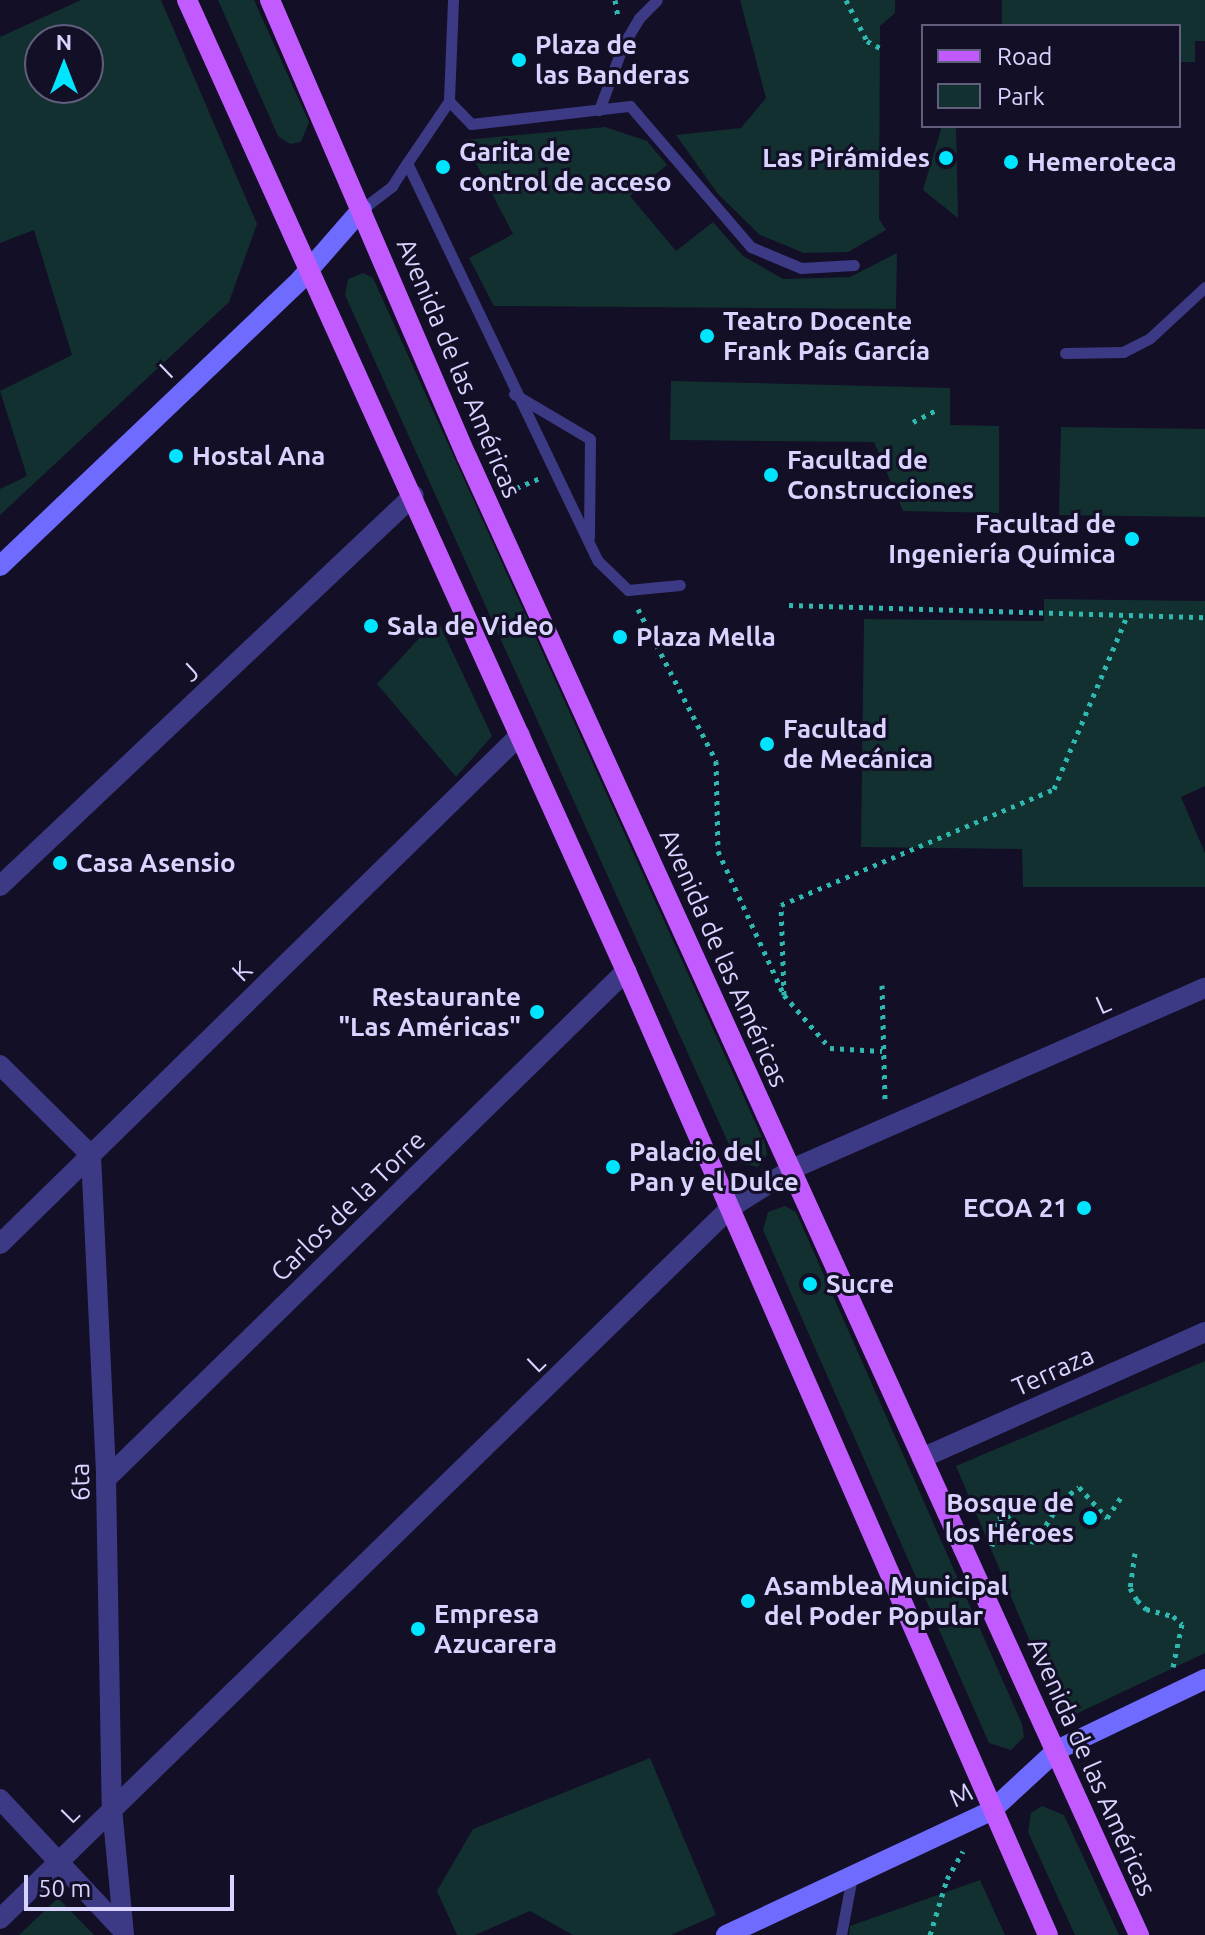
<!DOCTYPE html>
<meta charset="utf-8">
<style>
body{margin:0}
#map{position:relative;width:1205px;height:1935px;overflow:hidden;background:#130f26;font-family:Ubuntu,sans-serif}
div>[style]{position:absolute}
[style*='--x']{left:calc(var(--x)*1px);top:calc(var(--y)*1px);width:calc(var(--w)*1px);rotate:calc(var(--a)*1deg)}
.green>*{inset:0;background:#12302f}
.path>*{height:5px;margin-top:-2.5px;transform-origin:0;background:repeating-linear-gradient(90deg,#2fb8b0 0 4px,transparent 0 10px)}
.lane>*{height:11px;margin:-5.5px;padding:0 5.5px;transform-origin:5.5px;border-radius:5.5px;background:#3d3a85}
.street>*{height:20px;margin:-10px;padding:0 10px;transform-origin:10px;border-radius:10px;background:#3d3a85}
.secondary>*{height:20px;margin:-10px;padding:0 10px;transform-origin:10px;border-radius:10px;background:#6f6bff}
.primary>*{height:20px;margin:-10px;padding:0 10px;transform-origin:10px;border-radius:10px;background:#c25bff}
.dots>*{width:22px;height:22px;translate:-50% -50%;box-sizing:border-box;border:4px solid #130f26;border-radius:50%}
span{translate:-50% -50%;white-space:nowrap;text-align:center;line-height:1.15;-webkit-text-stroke:6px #130f26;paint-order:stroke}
.poi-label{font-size:26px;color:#d9d4ff;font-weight:700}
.left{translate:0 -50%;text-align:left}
.right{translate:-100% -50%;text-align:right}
.street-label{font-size:26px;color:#d9d4ff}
.legend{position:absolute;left:921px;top:24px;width:260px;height:104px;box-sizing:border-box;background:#130f26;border:2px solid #625e7d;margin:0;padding:10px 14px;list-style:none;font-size:24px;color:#d9d4ff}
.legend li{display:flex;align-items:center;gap:16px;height:40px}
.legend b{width:40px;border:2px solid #625e7d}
.north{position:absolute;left:24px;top:24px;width:80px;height:80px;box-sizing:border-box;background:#130f26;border:2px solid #625e7d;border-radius:50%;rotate:0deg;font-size:22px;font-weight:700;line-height:32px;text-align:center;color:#d9d4ff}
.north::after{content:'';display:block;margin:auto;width:28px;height:36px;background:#00e5ff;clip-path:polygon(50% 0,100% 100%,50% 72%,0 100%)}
.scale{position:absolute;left:24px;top:1875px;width:210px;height:36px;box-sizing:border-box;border:4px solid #d9d4ff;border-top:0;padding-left:10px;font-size:24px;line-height:28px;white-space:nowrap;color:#d9d4ff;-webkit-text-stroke:6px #130f26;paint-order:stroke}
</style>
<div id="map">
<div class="green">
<i style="clip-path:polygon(evenodd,81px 0,161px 0,257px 224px,229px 302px,0 515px,0 489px,27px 476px,0 391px,72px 355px,34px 230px,0 243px,0 37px,81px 0,40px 40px,88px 40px,88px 88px,40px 88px,40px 40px)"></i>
<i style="clip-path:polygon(218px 0,254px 0,309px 122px,301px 142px,290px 144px,278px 136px)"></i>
<i style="clip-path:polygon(740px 0,895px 0,895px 13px,880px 26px,879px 219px,886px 230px,848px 252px,804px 253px,760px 235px,718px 194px,676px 135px,741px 128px,766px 98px)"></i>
<i style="clip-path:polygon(1002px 0,1205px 0,1205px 41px,1195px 41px,1195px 62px,1179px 62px,1179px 26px,1002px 24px)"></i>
<i style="clip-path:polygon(942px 126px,956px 126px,958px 218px,923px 190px)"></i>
<i style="clip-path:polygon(605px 127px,647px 141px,667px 165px,630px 196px,676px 251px,713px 222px,743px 256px,783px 279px,850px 277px,897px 253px,896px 309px,494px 306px,469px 258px,513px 234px,464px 140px)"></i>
<i style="clip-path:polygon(363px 273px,373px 278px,765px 1144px,767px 1155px,758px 1167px,737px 1162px,345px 295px,348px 279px)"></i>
<i style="clip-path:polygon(671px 381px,950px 388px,950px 425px,999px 426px,999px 513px,903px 511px,874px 442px,670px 440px)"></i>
<i style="clip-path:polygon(1061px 427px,1205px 429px,1205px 517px,1059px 515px)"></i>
<i style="clip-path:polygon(1044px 599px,1205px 601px,1205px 786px,1181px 797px,1205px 853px,1205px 887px,1023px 887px,1022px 849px,861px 847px,864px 619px,1044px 621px)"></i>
<i style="clip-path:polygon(437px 619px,492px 736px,456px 777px,377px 684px)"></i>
<i style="clip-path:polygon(785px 1206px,796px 1212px,1022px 1724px,1024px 1737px,1011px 1750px,989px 1743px,763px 1230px,768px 1212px)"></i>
<i style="clip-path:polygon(1205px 1361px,1205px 1653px,1063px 1720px,956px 1466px)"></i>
<i style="clip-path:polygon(650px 1758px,716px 1915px,671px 1935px,573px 1935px,530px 1911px,475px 1935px,457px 1935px,437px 1891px,473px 1829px)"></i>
<i style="clip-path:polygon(1042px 1806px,1064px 1815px,1119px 1935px,1075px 1935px,1028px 1832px,1031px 1813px)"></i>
<i style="clip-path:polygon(980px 1880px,1005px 1935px,849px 1935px,850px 1926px)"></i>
<i style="clip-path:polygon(58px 1898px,94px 1935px,19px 1935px)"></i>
</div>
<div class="path">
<i style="--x:615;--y:0;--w:17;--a:80"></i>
<i style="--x:846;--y:0;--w:46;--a:62.9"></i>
<i style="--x:867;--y:41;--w:15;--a:28"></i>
<i style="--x:913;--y:422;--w:30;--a:-27"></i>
<i style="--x:507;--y:492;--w:34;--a:-23"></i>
<i style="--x:789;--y:605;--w:416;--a:1.7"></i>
<i style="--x:638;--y:609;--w:171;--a:62.8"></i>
<i style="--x:716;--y:761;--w:90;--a:88.7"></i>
<i style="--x:718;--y:851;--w:158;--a:65.4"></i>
<i style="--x:784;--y:995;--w:70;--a:49"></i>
<i style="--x:830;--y:1048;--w:52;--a:3.3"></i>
<i style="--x:882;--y:985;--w:118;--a:88.5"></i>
<i style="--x:784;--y:995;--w:90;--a:-91.9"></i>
<i style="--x:781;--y:905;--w:297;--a:-23"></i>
<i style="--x:1054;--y:789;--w:190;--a:-67.1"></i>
<i style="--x:992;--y:1546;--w:28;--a:-77"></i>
<i style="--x:998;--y:1519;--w:10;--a:-24"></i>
<i style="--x:1007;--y:1515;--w:27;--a:59"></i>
<i style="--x:1021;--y:1538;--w:15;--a:16"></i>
<i style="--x:1035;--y:1542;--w:50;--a:-57.3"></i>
<i style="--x:1062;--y:1500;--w:21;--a:-37"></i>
<i style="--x:1079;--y:1487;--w:42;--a:47.9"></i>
<i style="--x:1107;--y:1518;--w:27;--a:-56"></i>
<i style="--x:1135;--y:1553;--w:35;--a:98"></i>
<i style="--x:1130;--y:1588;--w:14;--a:60"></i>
<i style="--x:1137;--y:1600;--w:13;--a:45"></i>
<i style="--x:1146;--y:1609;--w:28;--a:15"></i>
<i style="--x:1173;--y:1616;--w:12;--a:42"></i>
<i style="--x:1182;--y:1624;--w:44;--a:101.8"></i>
<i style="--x:930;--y:1935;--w:59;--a:-73.1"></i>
<i style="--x:947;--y:1879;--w:32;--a:-60"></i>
</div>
<div class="lane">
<i style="--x:453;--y:0;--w:101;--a:92.3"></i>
<i style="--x:449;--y:101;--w:75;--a:124.1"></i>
<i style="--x:407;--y:163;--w:441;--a:64.4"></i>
<i style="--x:598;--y:561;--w:42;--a:44"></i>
<i style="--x:628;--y:590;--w:52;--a:-5.5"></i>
<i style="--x:449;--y:101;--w:32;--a:46"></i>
<i style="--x:471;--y:124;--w:160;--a:-6.5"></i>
<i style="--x:630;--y:106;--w:186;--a:49.4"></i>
<i style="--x:751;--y:247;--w:54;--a:22.8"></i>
<i style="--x:801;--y:268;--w:53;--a:-3.2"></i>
<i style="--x:599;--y:110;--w:69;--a:-69.7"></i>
<i style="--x:623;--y:45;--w:31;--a:-59"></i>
<i style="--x:639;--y:18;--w:25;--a:-45"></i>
<i style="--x:362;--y:209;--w:38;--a:-37"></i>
<i style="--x:392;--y:186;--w:27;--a:-57"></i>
<i style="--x:1065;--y:353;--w:58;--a:-1"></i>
<i style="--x:1123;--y:352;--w:30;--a:-27"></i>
<i style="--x:1150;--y:338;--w:75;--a:-42.8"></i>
<i style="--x:514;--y:394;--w:88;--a:30.6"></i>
<i style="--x:590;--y:439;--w:98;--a:90.6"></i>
<i style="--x:841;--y:1935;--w:59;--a:-79.3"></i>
</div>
<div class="street">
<i style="--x:0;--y:886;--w:569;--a:-43.36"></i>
<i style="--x:0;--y:1065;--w:128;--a:44.7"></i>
<i style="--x:91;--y:1155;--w:324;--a:87.3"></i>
<i style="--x:106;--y:1479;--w:329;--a:89"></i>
<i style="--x:112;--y:1808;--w:128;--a:84.6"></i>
<i style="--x:0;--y:1244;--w:728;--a:-44.39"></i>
<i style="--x:922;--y:1458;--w:310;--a:-24"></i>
<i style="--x:106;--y:1479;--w:727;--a:-44.33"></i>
<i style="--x:0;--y:1799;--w:180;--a:47"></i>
<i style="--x:0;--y:1919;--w:1019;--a:-44.24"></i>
<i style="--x:730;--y:1208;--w:73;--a:-32.2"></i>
<i style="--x:792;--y:1169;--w:451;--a:-23.7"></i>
</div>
<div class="secondary">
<i style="--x:0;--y:566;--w:414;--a:-43.6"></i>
<i style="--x:300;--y:280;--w:94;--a:-48.9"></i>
<i style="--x:726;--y:1935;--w:293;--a:-25.1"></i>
<i style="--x:991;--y:1811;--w:90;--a:-42.7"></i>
<i style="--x:1057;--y:1750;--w:164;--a:-25.6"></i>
</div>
<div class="primary">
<i style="--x:187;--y:0;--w:1066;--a:65.67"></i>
<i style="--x:626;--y:971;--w:1052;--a:66.36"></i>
<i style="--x:270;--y:0;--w:498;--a:66.7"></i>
<i style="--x:467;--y:457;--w:1624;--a:65.55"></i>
</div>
<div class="dots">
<i style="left:519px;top:60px;background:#00e5ff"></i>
<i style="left:946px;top:158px;background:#00e5ff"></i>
<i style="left:1011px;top:162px;background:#00e5ff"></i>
<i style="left:443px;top:167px;background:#00e5ff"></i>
<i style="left:707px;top:336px;background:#00e5ff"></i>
<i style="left:176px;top:456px;background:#00e5ff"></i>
<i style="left:771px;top:475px;background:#00e5ff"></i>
<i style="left:1132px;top:539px;background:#00e5ff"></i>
<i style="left:371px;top:626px;background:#00e5ff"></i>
<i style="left:620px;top:637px;background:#00e5ff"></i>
<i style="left:767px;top:744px;background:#00e5ff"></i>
<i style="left:60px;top:863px;background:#00e5ff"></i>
<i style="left:537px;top:1012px;background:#00e5ff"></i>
<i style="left:613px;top:1167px;background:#00e5ff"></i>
<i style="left:1084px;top:1208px;background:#00e5ff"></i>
<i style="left:810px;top:1284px;background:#00e5ff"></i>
<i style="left:1090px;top:1518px;background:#00e5ff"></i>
<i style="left:748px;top:1601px;background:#00e5ff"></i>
<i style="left:418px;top:1629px;background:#00e5ff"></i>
</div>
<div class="poi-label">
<span class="left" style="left:535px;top:60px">Plaza de<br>las Banderas</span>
<span class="left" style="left:459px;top:167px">Garita de<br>control de acceso</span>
<span class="right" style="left:930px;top:158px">Las Pirámides</span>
<span class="left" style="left:1027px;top:162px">Hemeroteca</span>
<span class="left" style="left:723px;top:336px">Teatro Docente<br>Frank País García</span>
<span class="left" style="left:192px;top:456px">Hostal Ana</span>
<span class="left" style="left:787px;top:475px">Facultad de<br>Construcciones</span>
<span class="right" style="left:1116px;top:539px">Facultad de<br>Ingeniería Química</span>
<span class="left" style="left:387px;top:626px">Sala de Video</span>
<span class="left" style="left:636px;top:637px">Plaza Mella</span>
<span class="left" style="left:783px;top:744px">Facultad<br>de Mecánica</span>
<span class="left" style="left:76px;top:863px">Casa Asensio</span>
<span class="right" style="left:521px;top:1012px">Restaurante<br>"Las Américas"</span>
<span class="left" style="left:629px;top:1167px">Palacio del<br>Pan y el Dulce</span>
<span class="right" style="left:1068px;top:1208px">ECOA 21</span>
<span class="left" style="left:826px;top:1284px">Sucre</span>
<span class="right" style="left:1074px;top:1518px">Bosque de<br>los Héroes</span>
<span class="left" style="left:764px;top:1601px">Asamblea Municipal<br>del Poder Popular</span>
<span class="left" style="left:434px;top:1629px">Empresa<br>Azucarera</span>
</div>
<div class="street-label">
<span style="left:459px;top:368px;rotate:67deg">Avenida de las Américas</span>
<span style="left:166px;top:371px;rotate:-44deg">I</span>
<span style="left:190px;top:672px;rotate:-43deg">J</span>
<span style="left:724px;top:958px;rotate:66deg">Avenida de las Américas</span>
<span style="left:242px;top:971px;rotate:-44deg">K</span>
<span style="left:1103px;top:1004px;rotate:-24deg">L</span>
<span style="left:348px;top:1206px;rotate:-44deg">Carlos de la Torre</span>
<span style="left:536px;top:1363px;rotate:-44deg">L</span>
<span style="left:1053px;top:1371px;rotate:-24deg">Terraza</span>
<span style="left:80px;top:1482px;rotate:-91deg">6ta</span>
<span style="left:1092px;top:1767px;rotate:66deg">Avenida de las Américas</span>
<span style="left:961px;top:1795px;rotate:-26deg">M</span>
<span style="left:70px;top:1814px;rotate:-45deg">L</span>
</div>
<ul class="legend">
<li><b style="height:10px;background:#c25bff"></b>Road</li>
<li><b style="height:22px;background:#12302f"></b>Park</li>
</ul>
<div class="north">N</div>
<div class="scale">50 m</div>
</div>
